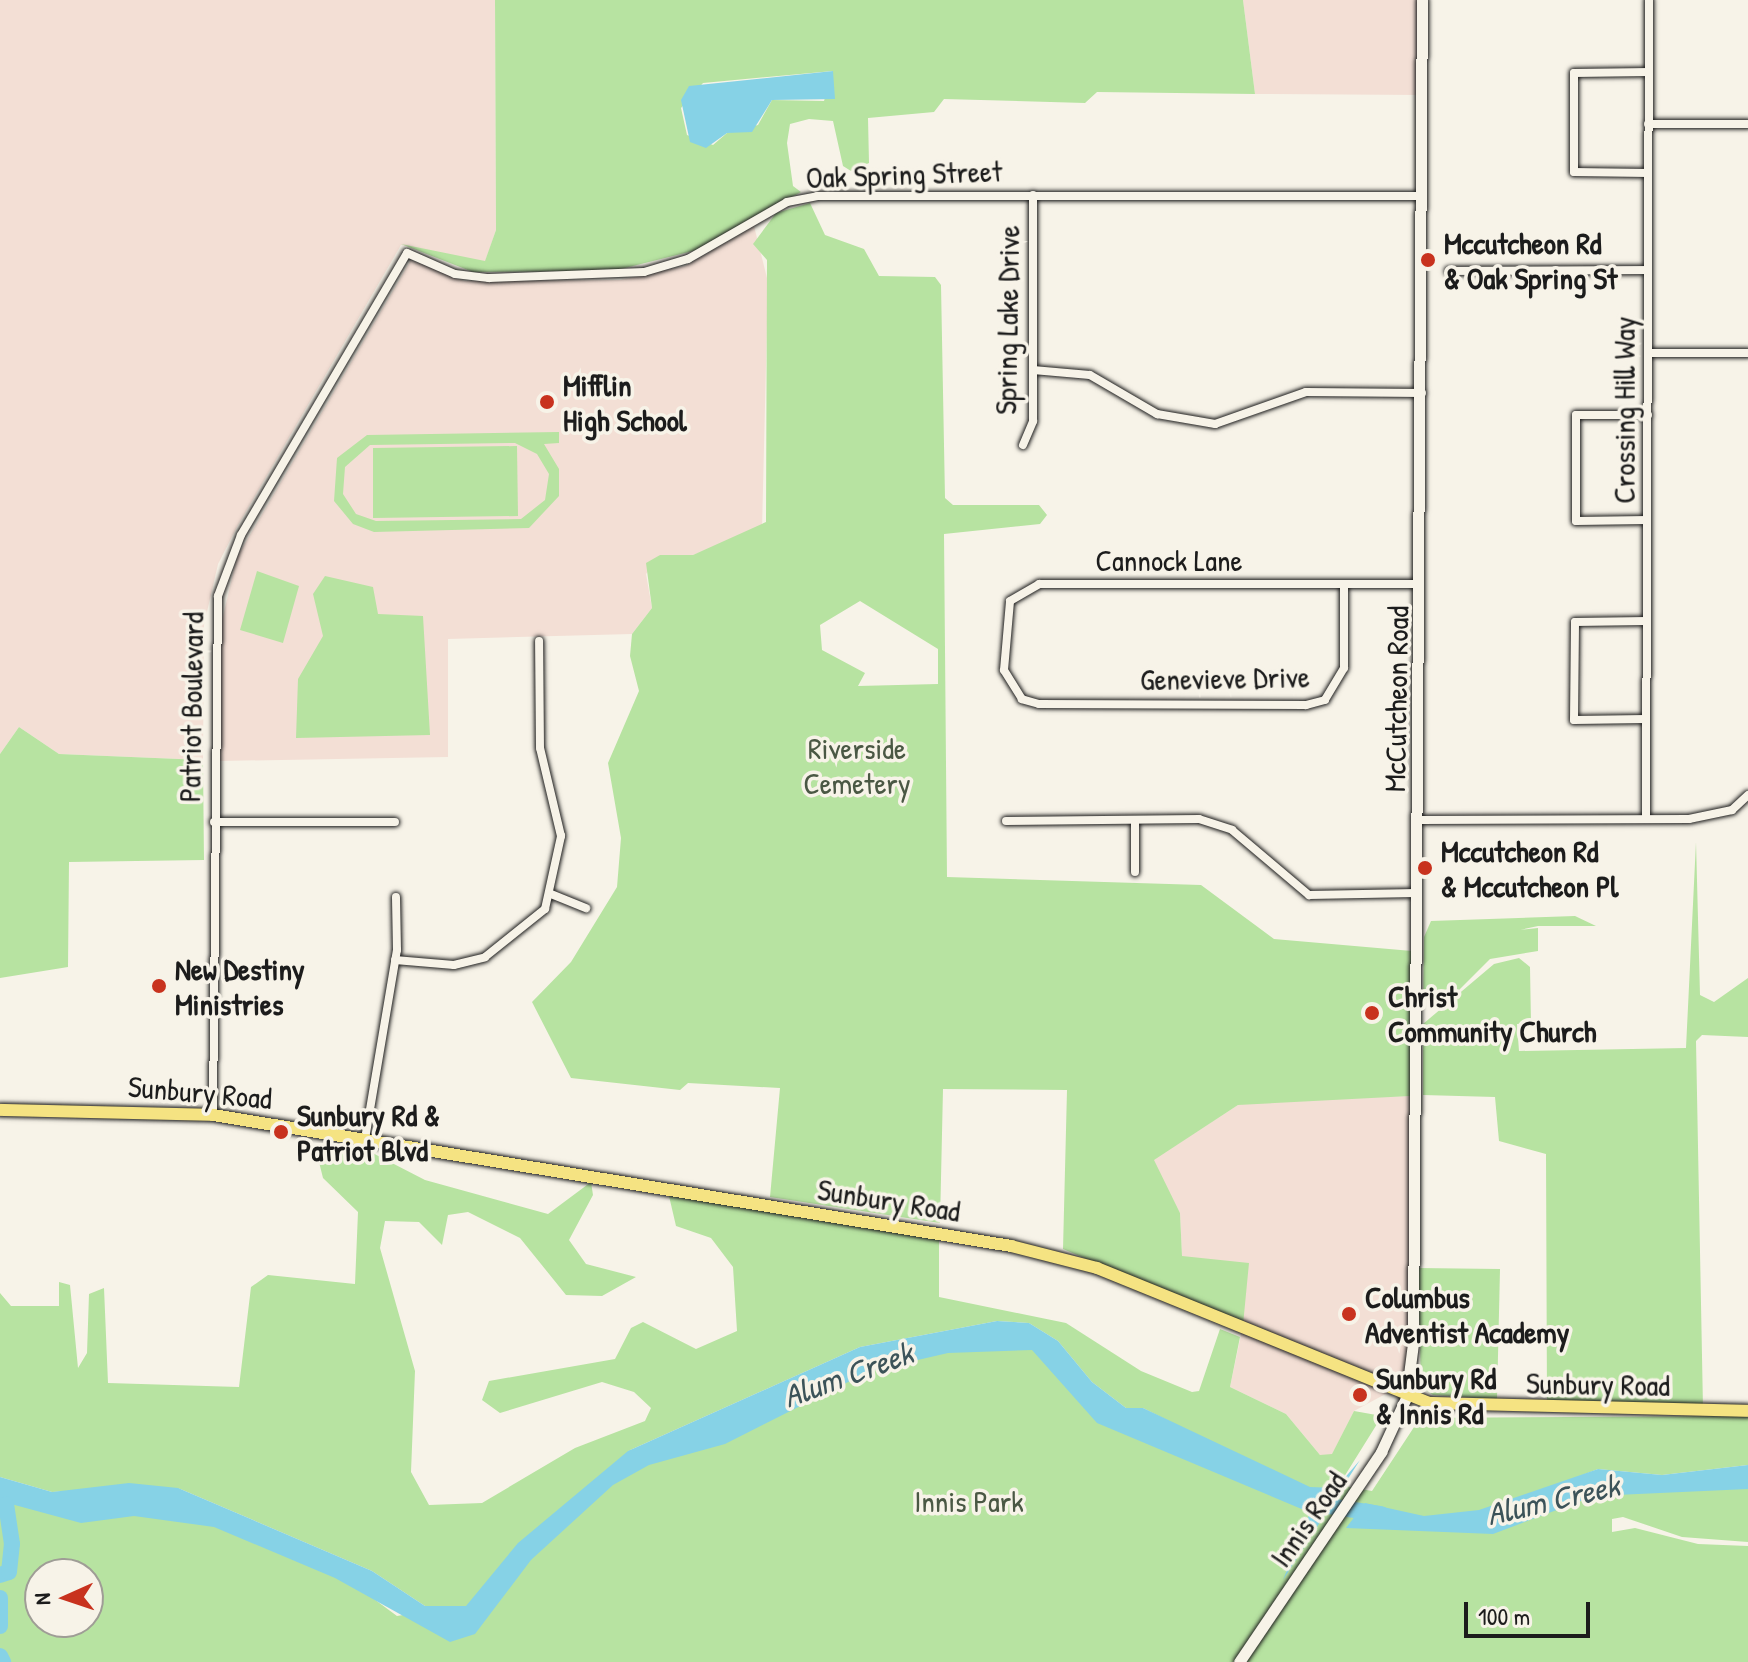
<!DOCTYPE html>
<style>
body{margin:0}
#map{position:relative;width:1748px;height:1662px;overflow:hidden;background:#f7f3e8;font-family:"Patrick Hand",sans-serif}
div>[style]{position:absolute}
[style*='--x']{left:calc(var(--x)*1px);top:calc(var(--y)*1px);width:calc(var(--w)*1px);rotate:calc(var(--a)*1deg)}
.built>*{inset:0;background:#f3dfd5}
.green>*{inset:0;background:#b7e3a1}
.water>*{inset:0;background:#86d2e6}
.river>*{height:16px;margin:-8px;padding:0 8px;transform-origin:8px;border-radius:8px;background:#86d2e6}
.roads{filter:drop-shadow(0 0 2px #1c1c1c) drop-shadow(0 0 2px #1c1c1c)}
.minor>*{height:8px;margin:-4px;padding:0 4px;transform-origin:4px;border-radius:4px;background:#f7f3e8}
.secondary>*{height:11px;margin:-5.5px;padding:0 5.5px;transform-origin:5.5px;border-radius:5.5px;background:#f7f3e8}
.primary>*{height:12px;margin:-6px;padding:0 6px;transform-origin:6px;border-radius:6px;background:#f5e382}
.dots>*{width:22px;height:22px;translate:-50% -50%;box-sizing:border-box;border:4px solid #f7f3e8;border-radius:50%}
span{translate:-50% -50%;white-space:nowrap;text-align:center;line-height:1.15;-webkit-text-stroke:7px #f7f3e8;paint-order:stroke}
.street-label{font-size:30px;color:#1c1c1c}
.poi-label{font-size:30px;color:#1c1c1c;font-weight:700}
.left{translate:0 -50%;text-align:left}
.park-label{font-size:30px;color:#4a5844}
.water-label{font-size:32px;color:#3c5359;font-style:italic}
.north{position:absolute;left:24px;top:1558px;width:80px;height:80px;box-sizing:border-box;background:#f7f3e8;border:2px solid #9f9d96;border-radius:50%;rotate:267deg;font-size:22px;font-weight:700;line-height:32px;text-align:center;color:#1c1c1c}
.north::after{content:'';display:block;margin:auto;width:28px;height:36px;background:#c8321e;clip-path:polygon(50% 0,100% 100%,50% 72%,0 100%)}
.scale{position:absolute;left:1464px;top:1602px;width:126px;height:36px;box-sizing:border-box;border:4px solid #1c1c1c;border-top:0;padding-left:10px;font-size:24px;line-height:28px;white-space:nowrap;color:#1c1c1c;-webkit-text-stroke:6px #f7f3e8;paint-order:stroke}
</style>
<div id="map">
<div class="built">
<i style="clip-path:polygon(0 0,495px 0,496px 230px,485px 262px,401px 245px,237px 527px,218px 564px,204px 625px,203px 760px,59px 754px,19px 727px,0 754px)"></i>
<i style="clip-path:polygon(1243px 0,1421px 0,1421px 95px,1255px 94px)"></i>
<i style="clip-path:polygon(754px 226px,768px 282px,762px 530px,693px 555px,660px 555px,646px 574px,652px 608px,632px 634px,448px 639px,448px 757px,219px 761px,220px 629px,237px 557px,411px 260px,464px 281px,620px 280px,685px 266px)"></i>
<i style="clip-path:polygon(1415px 1096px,1417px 1377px,1354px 1411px,1332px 1455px,1320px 1455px,1286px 1414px,1230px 1387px,1243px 1325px,1182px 1257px,1180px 1213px,1153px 1160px,1238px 1105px,1265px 1098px)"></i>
</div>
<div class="green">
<i style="clip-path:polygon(evenodd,495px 0,1243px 0,1255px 94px,1097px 92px,1085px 103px,944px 99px,934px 112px,868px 118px,869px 163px,851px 171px,843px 166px,833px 121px,809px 119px,790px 124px,787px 143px,793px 186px,801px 192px,697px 250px,613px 271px,473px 272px,401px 244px,485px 261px,496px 230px,495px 0,833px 71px,824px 101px,772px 100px,758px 125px,727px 133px,713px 145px,687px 135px,681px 108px,703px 83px,833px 71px)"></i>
<i style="clip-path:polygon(evenodd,810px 203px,825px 235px,864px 249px,879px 276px,935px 277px,941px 285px,945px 498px,953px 505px,1039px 505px,1047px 515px,1040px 524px,944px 534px,947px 877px,1201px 885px,1274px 939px,1412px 951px,1410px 1096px,1238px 1105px,1154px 1160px,1180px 1213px,1182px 1256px,1249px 1263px,1243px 1325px,1063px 1249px,1067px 1090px,943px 1089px,940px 1223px,770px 1197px,780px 1088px,688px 1083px,680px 1090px,571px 1078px,532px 1002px,571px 962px,617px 887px,621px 838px,608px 763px,639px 691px,630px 656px,632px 634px,652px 608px,646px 563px,660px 555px,693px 555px,766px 522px,767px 260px,753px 244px,776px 213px,810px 203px,860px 601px,938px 649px,938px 684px,858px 686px,865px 673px,822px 650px,820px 625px,860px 601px)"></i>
<i style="clip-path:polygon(evenodd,559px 432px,559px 443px,544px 444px,559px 469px,559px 496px,529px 528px,374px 532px,353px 524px,334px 501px,337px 458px,367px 435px,559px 432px,515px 443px,537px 454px,549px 474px,545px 500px,521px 519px,376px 521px,356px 514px,343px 494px,345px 467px,370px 445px,515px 443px)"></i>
<i style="clip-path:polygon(517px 446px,518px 516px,373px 518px,373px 448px)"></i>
<i style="clip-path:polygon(257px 571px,299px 586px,283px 643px,240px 630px)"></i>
<i style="clip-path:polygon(325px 576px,373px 587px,378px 614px,423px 616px,430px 735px,296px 738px,298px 679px,323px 636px,313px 594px)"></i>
<i style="clip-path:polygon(19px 727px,59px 754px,203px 760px,204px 860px,69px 862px,68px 967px,0 978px,0 754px)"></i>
<i style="clip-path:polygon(1696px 842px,1700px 995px,1714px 1002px,1748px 978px,1748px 1037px,1702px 1035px,1696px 1041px,1703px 1408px,1547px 1405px,1546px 1154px,1499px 1141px,1495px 1097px,1423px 1095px,1423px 1024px,1494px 964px,1519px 958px,1530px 967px,1531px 1024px,1517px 1024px,1519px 1051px,1686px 1048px)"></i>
<i style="clip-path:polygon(1575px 916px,1596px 926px,1538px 926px,1520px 930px,1538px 928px,1538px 951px,1490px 959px,1448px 1001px,1423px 1000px,1424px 937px,1431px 921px)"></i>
<i style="clip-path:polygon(evenodd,359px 1146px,425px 1180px,548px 1214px,591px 1182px,593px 1195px,569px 1240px,586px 1264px,636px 1277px,602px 1296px,566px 1295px,520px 1238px,468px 1212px,448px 1215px,442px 1245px,419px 1222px,385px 1221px,380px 1248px,415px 1371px,411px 1472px,429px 1505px,482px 1503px,575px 1448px,645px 1421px,651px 1408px,634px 1392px,602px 1382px,500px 1413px,482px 1400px,489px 1381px,615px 1359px,631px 1328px,643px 1322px,696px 1349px,737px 1331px,733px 1267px,711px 1238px,676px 1226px,669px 1196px,939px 1236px,939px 1297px,1066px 1323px,1141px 1371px,1192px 1392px,1199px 1391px,1220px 1329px,1240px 1337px,1230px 1387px,1286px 1414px,1320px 1455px,1332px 1454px,1354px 1411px,1382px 1416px,1339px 1485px,1372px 1491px,1420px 1418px,1748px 1416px,1748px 1465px,1662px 1475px,1598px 1469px,1549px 1488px,1748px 1489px,1748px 1542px,1682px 1537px,1623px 1517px,1612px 1519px,1612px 1532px,1635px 1528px,1698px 1544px,1748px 1546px,1748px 1662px,0 1662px,0 1483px,68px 1499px,155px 1486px,52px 1492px,0 1477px,0 1293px,11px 1306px,59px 1306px,59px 1282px,70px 1285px,78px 1368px,87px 1353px,89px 1294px,104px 1288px,108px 1383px,239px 1387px,251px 1287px,268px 1275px,355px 1284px,358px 1212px,323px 1178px,318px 1158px,322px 1150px,359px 1146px,997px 1321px,1029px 1323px,1058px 1341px,1092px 1382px,1126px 1408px,1143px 1408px,1230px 1452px,1137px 1431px,1040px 1346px,989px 1331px,628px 1451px,860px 1347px,997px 1321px,359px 1146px,178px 1488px,372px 1571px,425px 1606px,451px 1607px,397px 1616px,351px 1582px,178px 1488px,359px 1146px,40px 1574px,88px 1574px,88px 1622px,40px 1622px,40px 1574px)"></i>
<i style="clip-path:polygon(1418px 1268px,1500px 1269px,1497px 1399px,1433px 1395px,1421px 1387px)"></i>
</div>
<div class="water">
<i style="clip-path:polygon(833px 71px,835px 99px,772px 100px,752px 132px,727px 133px,706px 148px,690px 142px,681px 100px,689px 86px)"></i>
<i style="clip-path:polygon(997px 1321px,1029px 1323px,1058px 1341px,1092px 1382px,1126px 1408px,1143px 1408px,1310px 1487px,1336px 1488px,1360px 1460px,1283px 1580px,1309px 1515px,1304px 1510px,1097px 1423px,1032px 1350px,948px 1353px,870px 1371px,725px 1444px,649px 1465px,613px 1485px,531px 1560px,475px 1634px,450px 1642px,335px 1578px,214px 1527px,134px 1516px,81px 1523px,0 1501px,0 1477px,52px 1492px,129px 1483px,178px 1488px,372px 1571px,425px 1606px,466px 1606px,518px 1543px,628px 1451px,860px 1347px)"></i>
<i style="clip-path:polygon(1748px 1465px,1748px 1489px,1594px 1496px,1493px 1534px,1346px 1528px,1365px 1503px,1424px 1516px,1479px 1510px,1598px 1469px,1662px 1475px)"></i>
</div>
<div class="river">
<i style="--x:1309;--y:1503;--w:73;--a:8.7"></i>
<i style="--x:0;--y:1575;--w:9;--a:-18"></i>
<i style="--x:9;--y:1572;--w:28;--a:-84"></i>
<i style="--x:12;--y:1544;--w:40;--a:-98.5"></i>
<i style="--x:0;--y:1598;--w:28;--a:90"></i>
<i style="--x:0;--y:1656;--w:7;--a:63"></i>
</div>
<div class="roads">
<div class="minor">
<i style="--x:1648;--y:124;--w:100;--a:0"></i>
<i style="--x:1648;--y:173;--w:74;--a:-179.2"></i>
<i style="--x:1574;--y:172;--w:99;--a:-90"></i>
<i style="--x:1574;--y:73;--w:75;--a:-0.8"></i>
<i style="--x:1449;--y:271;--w:199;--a:-0.3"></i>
<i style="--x:1648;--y:353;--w:100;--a:0"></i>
<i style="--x:1033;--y:370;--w:57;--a:5"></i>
<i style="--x:1090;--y:375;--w:78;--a:30.2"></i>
<i style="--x:1157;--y:414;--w:59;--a:9.8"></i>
<i style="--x:1215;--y:424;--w:96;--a:-19.4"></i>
<i style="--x:1306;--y:392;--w:116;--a:0.5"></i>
<i style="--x:1023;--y:445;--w:26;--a:-67"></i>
<i style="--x:1033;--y:421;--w:226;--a:-90"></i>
<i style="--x:1647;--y:520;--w:71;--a:179.2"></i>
<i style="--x:1576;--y:521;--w:106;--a:-90"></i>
<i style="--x:1576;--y:415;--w:72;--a:0"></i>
<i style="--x:1344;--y:584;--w:84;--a:90"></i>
<i style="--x:1344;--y:668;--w:37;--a:121"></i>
<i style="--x:1325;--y:700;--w:20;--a:165"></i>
<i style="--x:1306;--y:705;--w:267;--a:-179.8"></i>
<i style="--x:1039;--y:704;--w:18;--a:-164"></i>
<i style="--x:1022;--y:699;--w:34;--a:-122"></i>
<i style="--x:1004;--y:670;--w:69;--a:-85"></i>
<i style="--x:1010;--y:601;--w:34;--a:-30"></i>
<i style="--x:1039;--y:584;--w:381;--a:0"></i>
<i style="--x:1645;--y:719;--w:71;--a:179.2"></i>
<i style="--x:1574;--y:720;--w:98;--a:-89.4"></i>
<i style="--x:1575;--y:622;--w:71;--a:-0.8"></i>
<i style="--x:1646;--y:819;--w:819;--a:-89.79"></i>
<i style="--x:1135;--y:820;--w:52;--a:90"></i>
<i style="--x:1419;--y:820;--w:270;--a:-0.2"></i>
<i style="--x:1689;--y:819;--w:44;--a:-11.8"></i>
<i style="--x:1732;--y:810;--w:22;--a:-43"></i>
<i style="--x:1006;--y:821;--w:193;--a:-0.6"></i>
<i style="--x:1199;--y:819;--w:35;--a:18"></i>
<i style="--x:1232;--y:830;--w:101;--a:40.2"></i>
<i style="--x:1309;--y:895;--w:107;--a:-1.1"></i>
<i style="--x:214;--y:822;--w:181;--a:0"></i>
<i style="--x:551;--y:894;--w:38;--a:22"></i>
<i style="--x:395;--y:960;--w:59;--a:4.8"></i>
<i style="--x:454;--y:965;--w:32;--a:-14"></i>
<i style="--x:485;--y:957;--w:77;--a:-38.7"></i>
<i style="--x:545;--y:909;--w:75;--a:-77.6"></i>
<i style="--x:561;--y:836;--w:90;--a:-103.4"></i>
<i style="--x:540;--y:748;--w:107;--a:-90.5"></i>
<i style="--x:213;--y:1115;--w:519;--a:-89.45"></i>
<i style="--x:218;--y:596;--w:65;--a:-69.3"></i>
<i style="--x:241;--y:535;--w:327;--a:-59.5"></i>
<i style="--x:407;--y:253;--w:52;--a:23.6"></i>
<i style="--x:455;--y:274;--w:34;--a:7"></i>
<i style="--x:489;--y:278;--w:155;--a:-2.2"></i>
<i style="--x:644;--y:272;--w:46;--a:-16.5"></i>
<i style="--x:688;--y:259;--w:114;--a:-29.9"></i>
<i style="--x:787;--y:202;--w:31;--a:-11"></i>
<i style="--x:817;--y:196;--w:606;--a:0"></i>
<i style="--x:365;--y:1139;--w:192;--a:-80.4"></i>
<i style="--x:397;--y:950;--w:53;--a:-91.1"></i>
</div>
<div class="secondary">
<i style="--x:1239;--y:1662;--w:254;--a:-55.9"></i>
<i style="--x:1381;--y:1452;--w:60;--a:-65.2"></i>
<i style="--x:1406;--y:1398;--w:55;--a:-82.7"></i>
<i style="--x:1413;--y:1343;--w:1343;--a:-89.62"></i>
</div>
<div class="primary">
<i style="--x:0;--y:1110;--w:213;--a:1.3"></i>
<i style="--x:213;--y:1115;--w:809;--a:9.32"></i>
<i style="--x:1011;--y:1246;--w:89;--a:14.3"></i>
<i style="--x:1097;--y:1268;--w:358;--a:22.1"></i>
<i style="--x:1429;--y:1403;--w:319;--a:1.4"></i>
</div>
</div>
<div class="dots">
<i style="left:1428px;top:260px;background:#c8321e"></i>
<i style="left:547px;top:402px;background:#c8321e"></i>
<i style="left:1425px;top:868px;background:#c8321e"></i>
<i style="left:159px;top:986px;background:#c8321e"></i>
<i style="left:1372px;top:1013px;background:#c8321e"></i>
<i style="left:281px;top:1132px;background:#c8321e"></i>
<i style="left:1349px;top:1314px;background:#c8321e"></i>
<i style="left:1360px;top:1395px;background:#c8321e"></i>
</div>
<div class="street-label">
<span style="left:904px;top:174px;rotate:-2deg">Oak Spring Street</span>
<span style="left:1007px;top:320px;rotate:-89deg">Spring Lake Drive</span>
<span style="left:1624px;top:410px;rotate:-90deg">Crossing Hill Way</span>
<span style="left:1169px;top:560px">Cannock Lane</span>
<span style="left:1225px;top:678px;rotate:-1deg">Genevieve Drive</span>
<span style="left:1396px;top:699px;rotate:-89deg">McCutcheon Road</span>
<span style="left:191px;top:707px;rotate:-89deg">Patriot Boulevard</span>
<span style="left:200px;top:1092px;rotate:5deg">Sunbury Road</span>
<span style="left:889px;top:1200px;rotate:9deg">Sunbury Road</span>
<span style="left:1598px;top:1384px;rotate:1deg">Sunbury Road</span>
<span style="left:1308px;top:1519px;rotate:-55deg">Innis Road</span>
</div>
<div class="poi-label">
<span class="left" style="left:1444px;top:260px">Mccutcheon Rd<br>&amp; Oak Spring St</span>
<span class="left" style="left:563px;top:402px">Mifflin<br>High School</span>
<span class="left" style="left:1441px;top:868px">Mccutcheon Rd<br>&amp; Mccutcheon Pl</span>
<span class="left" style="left:175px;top:986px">New Destiny<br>Ministries</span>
<span class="left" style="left:1388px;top:1013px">Christ<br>Community Church</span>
<span class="left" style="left:297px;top:1132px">Sunbury Rd &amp;<br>Patriot Blvd</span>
<span class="left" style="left:1365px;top:1314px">Columbus<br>Adventist Academy</span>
<span class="left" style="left:1376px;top:1395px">Sunbury Rd<br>&amp; Innis Rd</span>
</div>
<div class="park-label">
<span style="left:857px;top:765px">Riverside<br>Cemetery</span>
<span style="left:969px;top:1501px">Innis Park</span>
</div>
<div class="water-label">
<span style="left:848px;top:1375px;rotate:-20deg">Alum Creek</span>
<span style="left:1553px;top:1500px;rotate:-13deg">Alum Creek</span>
</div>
<div class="north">N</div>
<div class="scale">100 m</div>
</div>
